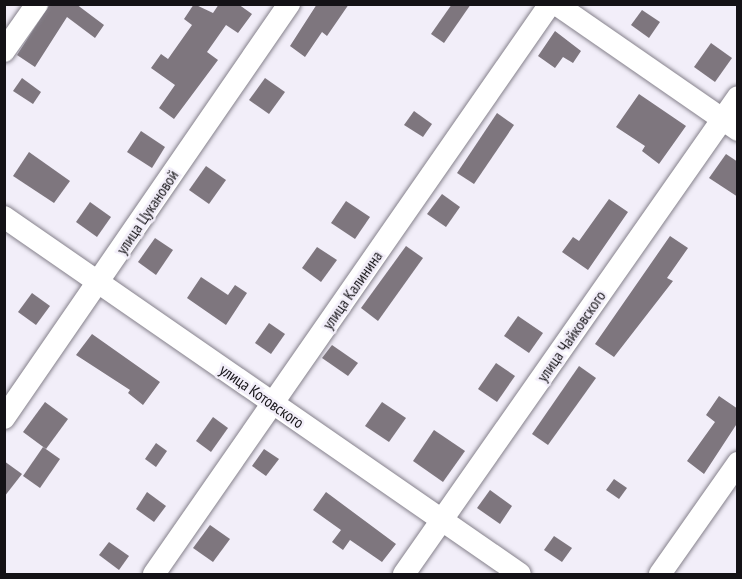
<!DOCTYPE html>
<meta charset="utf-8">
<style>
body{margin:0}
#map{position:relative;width:742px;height:579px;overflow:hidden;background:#f2eef9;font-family:"PT Sans Narrow",sans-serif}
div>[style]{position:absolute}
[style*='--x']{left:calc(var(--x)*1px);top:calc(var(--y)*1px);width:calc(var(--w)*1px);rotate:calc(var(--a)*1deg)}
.building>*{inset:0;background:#7e767e}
.roads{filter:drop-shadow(0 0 2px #85818b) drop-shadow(0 0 2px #85818b)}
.minor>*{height:22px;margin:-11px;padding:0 11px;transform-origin:11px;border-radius:11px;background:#fff}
span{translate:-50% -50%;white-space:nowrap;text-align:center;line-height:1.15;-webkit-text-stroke:5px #f2eef9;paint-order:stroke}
.street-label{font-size:16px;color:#141216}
.frame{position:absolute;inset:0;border:6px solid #141216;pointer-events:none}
</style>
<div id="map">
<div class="building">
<i style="clip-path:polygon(50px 4px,76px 4px,104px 25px,95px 38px,67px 17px,35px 67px,17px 55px)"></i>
<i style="clip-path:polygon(194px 4px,213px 13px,219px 4px,238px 4px,252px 14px,238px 33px,226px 25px,207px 52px,218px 60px,174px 119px,159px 108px,175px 85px,151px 68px,161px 54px,168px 59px,192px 25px,184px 19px)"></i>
<i style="clip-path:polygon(317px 4px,349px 4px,327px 36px,322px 32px,305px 57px,290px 46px)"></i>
<i style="clip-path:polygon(452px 4px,471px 4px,444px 43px,431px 34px)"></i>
<i style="clip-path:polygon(642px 10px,660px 22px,649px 38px,631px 25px)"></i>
<i style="clip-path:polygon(555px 31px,581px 51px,573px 63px,563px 57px,555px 68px,538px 56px)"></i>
<i style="clip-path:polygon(711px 43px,732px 58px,715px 82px,694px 67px)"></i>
<i style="clip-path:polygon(22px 78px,41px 92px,33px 104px,13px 91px)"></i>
<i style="clip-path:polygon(265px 78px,285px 92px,269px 114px,249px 100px)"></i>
<i style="clip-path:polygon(639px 94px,686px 126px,659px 164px,642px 151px,645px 146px,616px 127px)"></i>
<i style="clip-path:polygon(414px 111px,432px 124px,423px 137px,404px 125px)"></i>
<i style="clip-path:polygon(497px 113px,514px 125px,474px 184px,457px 173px)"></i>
<i style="clip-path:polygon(141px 131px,165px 147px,152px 168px,127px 152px)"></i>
<i style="clip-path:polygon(29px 152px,70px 181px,54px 203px,13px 176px)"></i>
<i style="clip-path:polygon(726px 154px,738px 162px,738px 197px,709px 178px)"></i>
<i style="clip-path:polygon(206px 166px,226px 180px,209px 204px,189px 190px)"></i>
<i style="clip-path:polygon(442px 194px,460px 207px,446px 227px,427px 214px)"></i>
<i style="clip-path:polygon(609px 199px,628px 212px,588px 270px,562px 252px,573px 237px,579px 241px)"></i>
<i style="clip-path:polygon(346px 201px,370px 217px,355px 239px,331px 223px)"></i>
<i style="clip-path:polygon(90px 202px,111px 217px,97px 237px,76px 222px)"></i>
<i style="clip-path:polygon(670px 236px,688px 248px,667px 278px,673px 281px,614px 357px,595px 344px)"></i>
<i style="clip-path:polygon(155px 238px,173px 250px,156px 275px,138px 262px)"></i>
<i style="clip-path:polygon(406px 246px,423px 258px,378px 321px,361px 308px)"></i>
<i style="clip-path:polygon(317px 247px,337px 260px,321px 282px,302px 268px)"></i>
<i style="clip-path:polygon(201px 277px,228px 295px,235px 285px,247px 293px,226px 325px,187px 298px)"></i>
<i style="clip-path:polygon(32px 293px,50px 306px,36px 325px,18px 312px)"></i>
<i style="clip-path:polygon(518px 316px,543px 333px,529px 353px,504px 336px)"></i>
<i style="clip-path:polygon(269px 323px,285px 334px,271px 354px,255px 343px)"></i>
<i style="clip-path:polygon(92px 334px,160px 382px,143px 405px,128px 393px,130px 390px,76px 355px)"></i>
<i style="clip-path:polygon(332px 345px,358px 363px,348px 376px,322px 358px)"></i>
<i style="clip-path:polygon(496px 363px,515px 376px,497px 402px,478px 389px)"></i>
<i style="clip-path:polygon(579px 366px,596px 378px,548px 445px,532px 434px)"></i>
<i style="clip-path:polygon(719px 396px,738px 409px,738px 422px,704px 474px,687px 461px,715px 422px,706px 415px)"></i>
<i style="clip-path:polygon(45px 402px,68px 419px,46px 449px,23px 432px)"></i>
<i style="clip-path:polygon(382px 402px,406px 418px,389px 442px,365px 426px)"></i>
<i style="clip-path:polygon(213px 417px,228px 428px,211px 452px,196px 441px)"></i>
<i style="clip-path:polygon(434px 430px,465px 451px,443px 482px,413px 461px)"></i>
<i style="clip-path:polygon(156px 443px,167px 451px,156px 467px,145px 459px)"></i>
<i style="clip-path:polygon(43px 447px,60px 459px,40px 488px,23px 476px)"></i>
<i style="clip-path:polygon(264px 449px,279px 459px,266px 476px,252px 466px)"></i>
<i style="clip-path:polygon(4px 461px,22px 474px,4px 497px)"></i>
<i style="clip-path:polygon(614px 479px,627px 488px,619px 499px,606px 490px)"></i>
<i style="clip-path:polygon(490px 490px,512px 506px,500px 524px,477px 508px)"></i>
<i style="clip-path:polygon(147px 492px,166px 506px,154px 522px,136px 509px)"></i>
<i style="clip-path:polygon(326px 492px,396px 544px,382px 562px,350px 540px,343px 550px,332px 542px,341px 530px,313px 510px)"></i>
<i style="clip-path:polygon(210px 525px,230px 539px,213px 562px,193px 548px)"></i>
<i style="clip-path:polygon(554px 536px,572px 548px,562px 562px,544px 550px)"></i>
<i style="clip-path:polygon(109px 542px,129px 556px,119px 570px,99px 555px)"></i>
</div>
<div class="roads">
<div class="minor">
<i style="--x:556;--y:4;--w:221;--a:34.7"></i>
<i style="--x:4;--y:51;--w:57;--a:-54.9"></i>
<i style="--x:4;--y:217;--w:627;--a:34.68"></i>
<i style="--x:4;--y:418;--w:503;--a:-55.46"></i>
<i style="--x:154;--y:574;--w:694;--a:-55.21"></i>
<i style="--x:404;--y:574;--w:582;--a:-55"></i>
<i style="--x:660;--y:574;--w:136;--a:-54.9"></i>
</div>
</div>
<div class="street-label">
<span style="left:147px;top:212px;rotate:-56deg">улица Цукановой</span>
<span style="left:352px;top:290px;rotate:-55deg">улица Калинина</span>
<span style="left:571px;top:336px;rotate:-55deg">улица Чайковского</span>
<span style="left:262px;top:396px;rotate:35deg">улица Котовского</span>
</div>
<div class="frame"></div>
</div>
